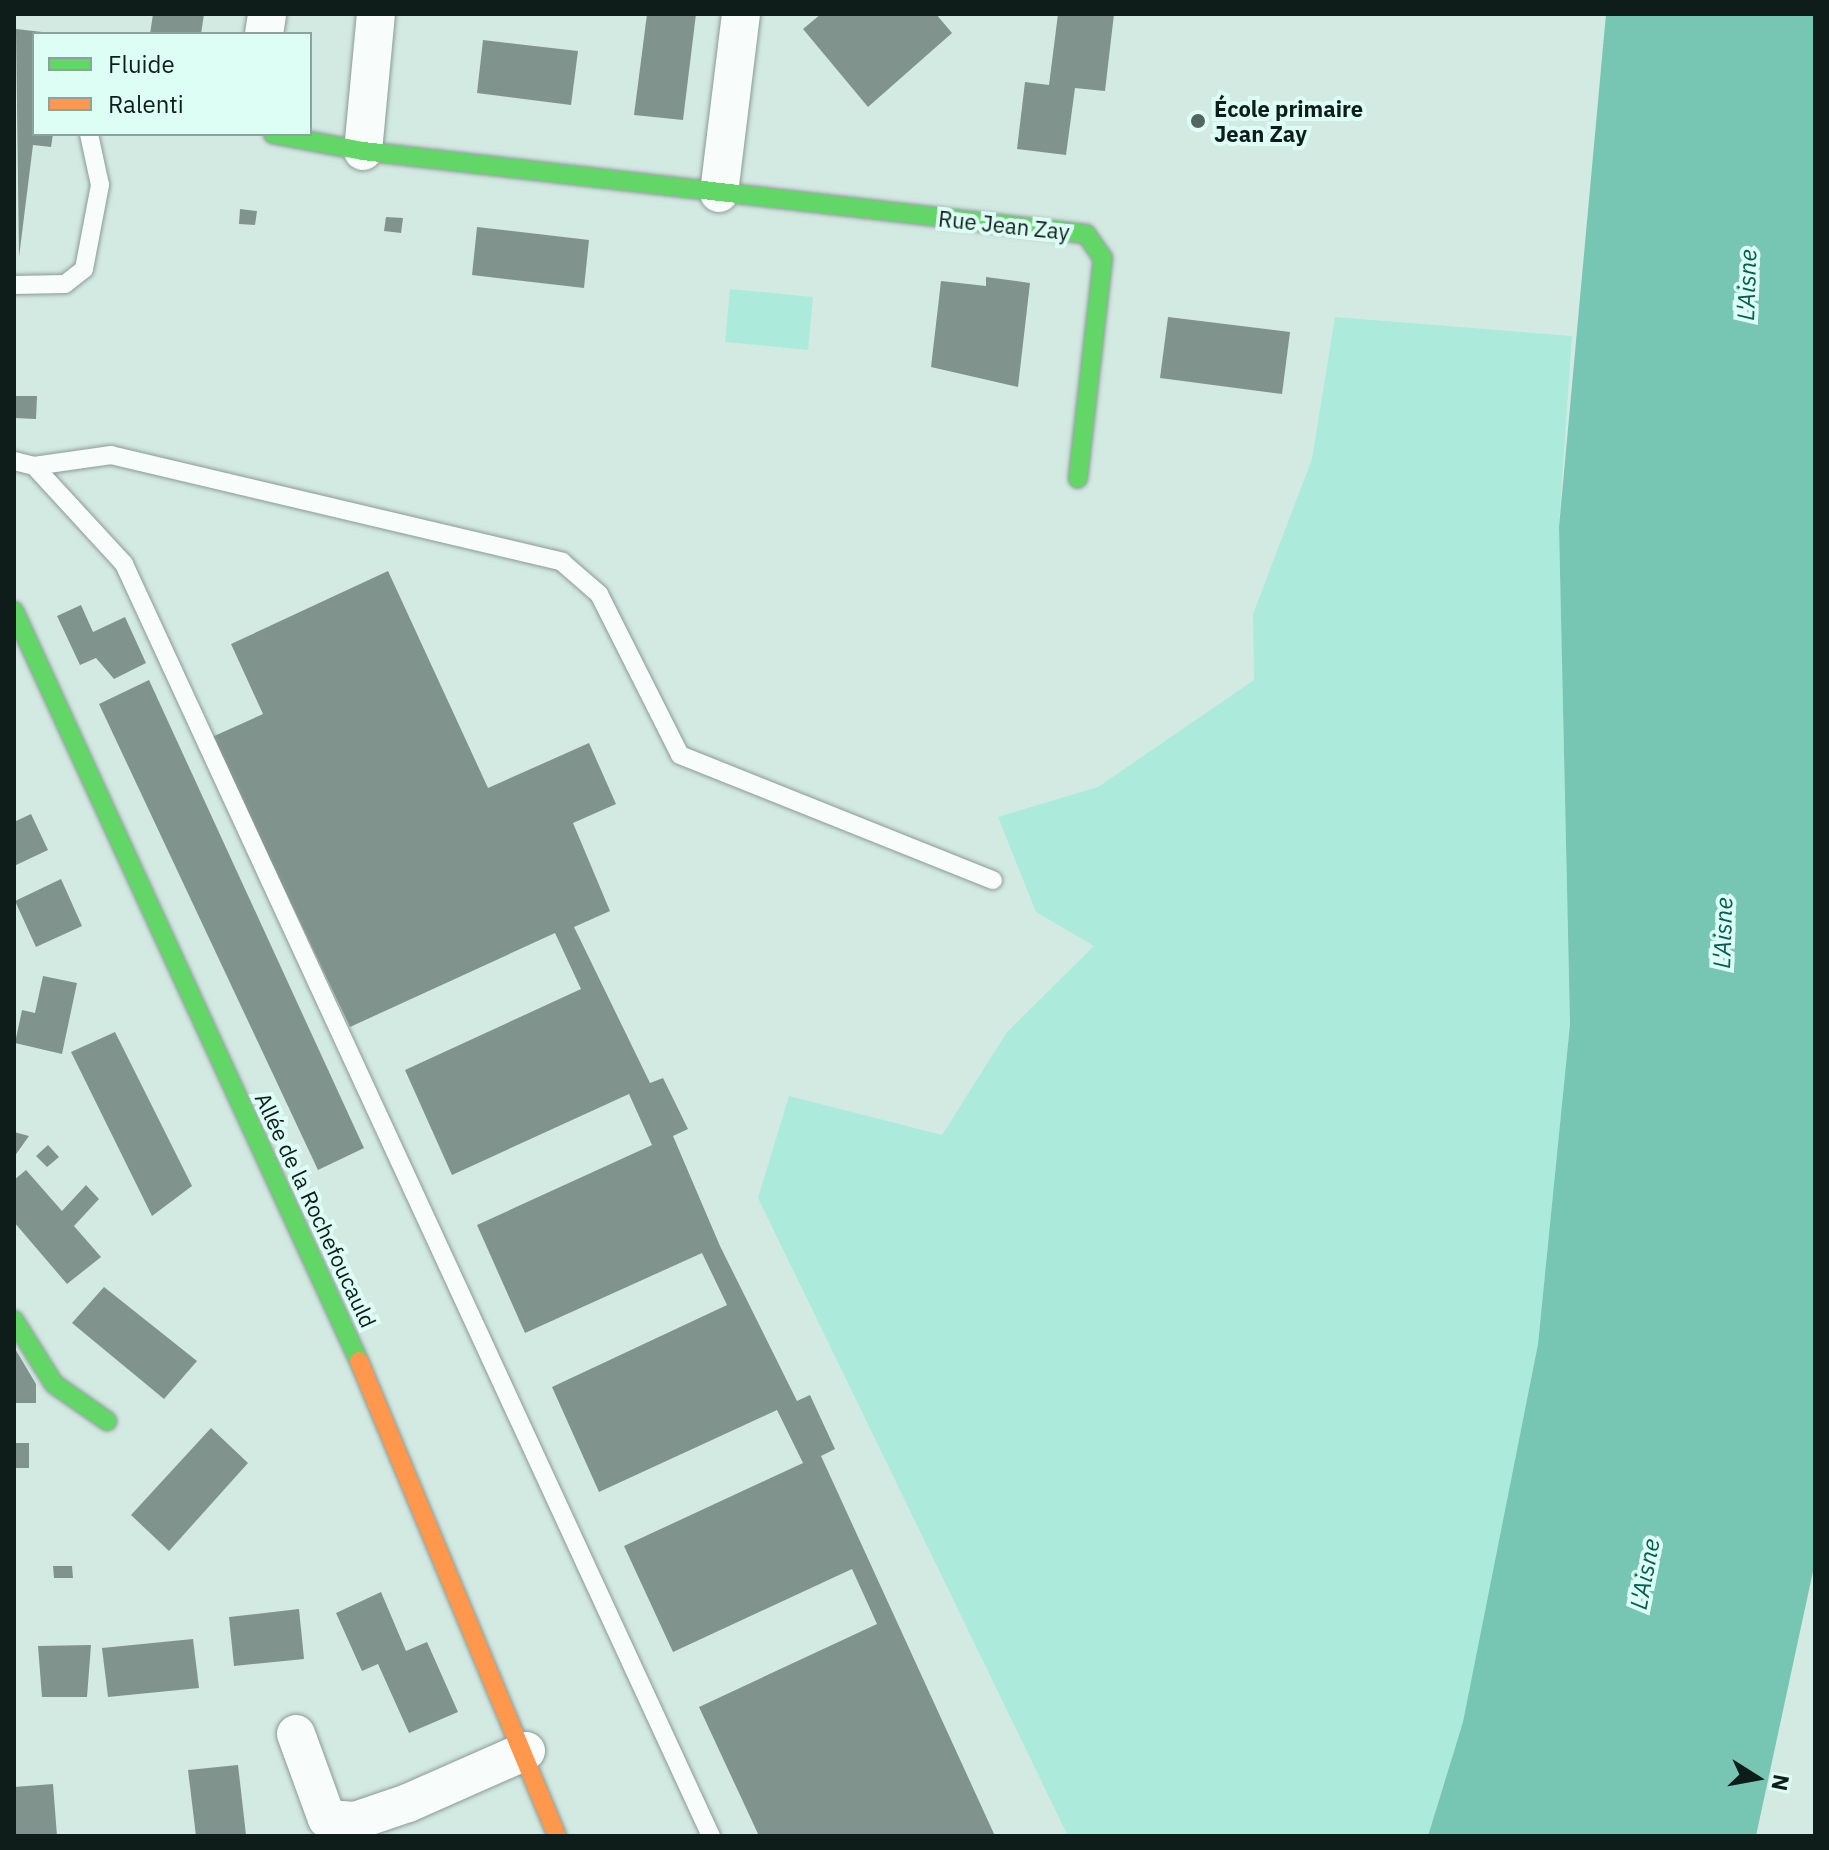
<!DOCTYPE html>
<meta charset="utf-8">
<style>
body{margin:0}
#map{position:relative;width:1829px;height:1850px;overflow:hidden;background:#d3eae3;font-family:"IBM Plex Sans",sans-serif}
div>[style]{position:absolute}
[style*='--x']{left:calc(var(--x)*1px);top:calc(var(--y)*1px);width:calc(var(--w)*1px);rotate:calc(var(--a)*1deg)}
.green>*{inset:0;background:#acebdb}
.water>*{inset:0;background:#77c6b4}
.building>*{inset:0;background:#81938d}
.roads{filter:drop-shadow(0 0 2px #8a9b96) drop-shadow(0 0 2px #8a9b96)}
.lane>*{height:18px;margin:-9px;padding:0 9px;transform-origin:9px;border-radius:9px;background:#f8fcfb}
.street>*{height:38px;margin:-19px;padding:0 19px;transform-origin:19px;border-radius:19px;background:#f8fcfb}
.fast>*{height:18px;margin:-9px;padding:0 9px;transform-origin:9px;border-radius:9px;background:#63d668}
.slow>*{height:18px;margin:-9px;padding:0 9px;transform-origin:9px;border-radius:9px;background:#ff974d}
.dots>*{width:22px;height:22px;translate:-50% -50%;box-sizing:border-box;border:4px solid #ddfef5;border-radius:50%}
span{translate:-50% -50%;white-space:nowrap;text-align:center;line-height:1.15;-webkit-text-stroke:8px #ddfef5;paint-order:stroke}
.poi-label{font-size:22px;color:#0e1d19;font-weight:700}
.left{translate:0 -50%;text-align:left}
.street-label{font-size:22px;color:#0e1d19}
.water-label{font-size:24px;color:#015e4e;font-style:italic}
.frame{position:absolute;inset:0;border:16px solid #0e1d19;pointer-events:none}
.legend{position:absolute;left:32px;top:32px;width:280px;height:104px;box-sizing:border-box;background:#ddfef5;border:2px solid #8aa49d;margin:0;padding:10px 14px;list-style:none;font-size:24px;color:#0e1d19}
.legend li{display:flex;align-items:center;gap:16px;height:40px}
.legend b{width:40px;border:2px solid #8aa49d}
.north{position:absolute;left:1717px;top:1738px;width:80px;height:80px;-webkit-text-stroke:6px #ddfef5;paint-order:stroke;rotate:101deg;font-size:22px;font-weight:700;line-height:32px;text-align:center;color:#0e1d19}
.north::after{content:'';display:block;margin:auto;width:28px;height:36px;background:#0e1d19;clip-path:polygon(50% 0,100% 100%,50% 72%,0 100%)}
</style>
<div id="map">
<div class="green">
<i style="clip-path:polygon(730px 289px,813px 297px,808px 350px,725px 342px)"></i>
<i style="clip-path:polygon(1335px 317px,1572px 336px,1559px 527px,1570px 1024px,1538px 1344px,1463px 1723px,1428px 1836px,1068px 1836px,758px 1198px,789px 1096px,942px 1135px,1007px 1032px,1094px 946px,1036px 912px,998px 817px,1098px 787px,1254px 680px,1253px 614px,1312px 459px)"></i>
</div>
<div class="water">
<i style="clip-path:polygon(1606px 14px,1815px 14px,1815px 1562px,1756px 1836px,1428px 1836px,1463px 1722px,1538px 1344px,1570px 1024px,1559px 527px)"></i>
</div>
<div class="building">
<i style="clip-path:polygon(153px 14px,204px 14px,201px 34px,150px 34px)"></i>
<i style="clip-path:polygon(647px 14px,696px 14px,683px 120px,634px 115px)"></i>
<i style="clip-path:polygon(821px 14px,936px 14px,952px 33px,868px 107px,803px 29px)"></i>
<i style="clip-path:polygon(1058px 14px,1114px 14px,1105px 91px,1075px 88px,1066px 155px,1017px 149px,1025px 82px,1049px 85px)"></i>
<i style="clip-path:polygon(16px 29px,42px 32px,34px 34px,34px 134px,53px 134px,51px 147px,33px 145px,19px 257px)"></i>
<i style="clip-path:polygon(483px 40px,578px 51px,571px 105px,477px 93px)"></i>
<i style="clip-path:polygon(240px 209px,257px 211px,255px 225px,239px 224px)"></i>
<i style="clip-path:polygon(386px 217px,403px 218px,401px 233px,384px 231px)"></i>
<i style="clip-path:polygon(477px 227px,589px 240px,584px 288px,472px 275px)"></i>
<i style="clip-path:polygon(986px 277px,1030px 283px,1018px 387px,931px 367px,941px 281px,986px 286px)"></i>
<i style="clip-path:polygon(1168px 317px,1290px 332px,1282px 394px,1160px 378px)"></i>
<i style="clip-path:polygon(14px 396px,37px 396px,36px 419px,14px 418px)"></i>
<i style="clip-path:polygon(388px 571px,488px 788px,589px 743px,616px 804px,573px 823px,610px 911px,574px 927px,650px 1083px,663px 1078px,688px 1129px,673px 1136px,720px 1246px,797px 1401px,810px 1395px,835px 1449px,821px 1456px,995px 1836px,759px 1836px,699px 1707px,877px 1624px,852px 1569px,673px 1652px,624px 1546px,803px 1463px,777px 1410px,599px 1492px,552px 1387px,727px 1305px,702px 1253px,525px 1333px,477px 1225px,652px 1145px,629px 1094px,452px 1175px,405px 1070px,581px 989px,555px 933px,350px 1027px,212px 737px,263px 714px,231px 644px)"></i>
<i style="clip-path:polygon(81px 605px,93px 632px,125px 617px,146px 663px,114px 679px,96px 658px,80px 665px,57px 616px)"></i>
<i style="clip-path:polygon(149px 680px,364px 1148px,318px 1170px,99px 704px)"></i>
<i style="clip-path:polygon(31px 814px,48px 850px,14px 866px,14px 822px)"></i>
<i style="clip-path:polygon(61px 879px,82px 926px,36px 947px,15px 901px)"></i>
<i style="clip-path:polygon(43px 976px,77px 983px,62px 1054px,15px 1043px,22px 1010px,35px 1013px)"></i>
<i style="clip-path:polygon(115px 1032px,192px 1186px,152px 1216px,71px 1052px)"></i>
<i style="clip-path:polygon(14px 1132px,29px 1136px,14px 1157px)"></i>
<i style="clip-path:polygon(48px 1145px,59px 1157px,47px 1167px,36px 1156px)"></i>
<i style="clip-path:polygon(26px 1170px,62px 1211px,86px 1185px,99px 1199px,74px 1226px,101px 1257px,67px 1284px,14px 1222px,14px 1180px)"></i>
<i style="clip-path:polygon(104px 1287px,197px 1361px,164px 1399px,72px 1323px)"></i>
<i style="clip-path:polygon(14px 1347px,36px 1384px,36px 1403px,14px 1403px)"></i>
<i style="clip-path:polygon(211px 1428px,248px 1463px,169px 1551px,131px 1515px)"></i>
<i style="clip-path:polygon(14px 1443px,29px 1443px,29px 1468px,14px 1468px)"></i>
<i style="clip-path:polygon(53px 1566px,72px 1566px,73px 1578px,54px 1578px)"></i>
<i style="clip-path:polygon(381px 1592px,406px 1651px,427px 1642px,458px 1712px,409px 1733px,378px 1664px,362px 1671px,336px 1613px)"></i>
<i style="clip-path:polygon(299px 1609px,304px 1659px,234px 1666px,229px 1617px)"></i>
<i style="clip-path:polygon(193px 1639px,199px 1688px,108px 1697px,102px 1648px)"></i>
<i style="clip-path:polygon(91px 1645px,87px 1697px,42px 1697px,38px 1646px)"></i>
<i style="clip-path:polygon(238px 1765px,246px 1835px,196px 1836px,188px 1770px)"></i>
<i style="clip-path:polygon(53px 1784px,57px 1836px,14px 1836px,14px 1787px)"></i>
</div>
<div class="roads">
<div class="lane">
<i style="--x:14;--y:285;--w:51;--a:-1.1"></i>
<i style="--x:65;--y:284;--w:24;--a:-38"></i>
<i style="--x:84;--y:269;--w:86;--a:-79.2"></i>
<i style="--x:100;--y:185;--w:52;--a:-102.2"></i>
<i style="--x:14;--y:461;--w:21;--a:14"></i>
<i style="--x:34;--y:466;--w:133;--a:47.4"></i>
<i style="--x:124;--y:564;--w:1401;--a:65.23"></i>
<i style="--x:34;--y:466;--w:78;--a:-8.1"></i>
<i style="--x:111;--y:455;--w:464;--a:13.3"></i>
<i style="--x:562;--y:562;--w:49;--a:40.9"></i>
<i style="--x:599;--y:594;--w:180;--a:63.3"></i>
<i style="--x:680;--y:755;--w:337;--a:21.8"></i>
</div>
<div class="street">
<i style="--x:264;--y:34;--w:20;--a:-81"></i>
<i style="--x:363;--y:151;--w:138;--a:-84.6"></i>
<i style="--x:719;--y:193;--w:180;--a:-83"></i>
<i style="--x:296;--y:1734;--w:90;--a:70"></i>
<i style="--x:327;--y:1819;--w:28;--a:4"></i>
<i style="--x:355;--y:1821;--w:56;--a:-18.8"></i>
<i style="--x:408;--y:1803;--w:129;--a:-23.8"></i>
</div>
<div class="fast">
<i style="--x:273;--y:134;--w:92;--a:10.7"></i>
<i style="--x:363;--y:151;--w:728;--a:6.55"></i>
<i style="--x:1086;--y:234;--w:29;--a:55"></i>
<i style="--x:1103;--y:258;--w:222;--a:96.5"></i>
<i style="--x:14;--y:611;--w:826;--a:65.3"></i>
<i style="--x:14;--y:1320;--w:75;--a:58"></i>
<i style="--x:54;--y:1384;--w:65;--a:34.9"></i>
</div>
<div class="slow">
<i style="--x:359;--y:1361;--w:515;--a:67.37"></i>
</div>
</div>
<div class="dots">
<i style="left:1198px;top:121px;background:#536560"></i>
</div>
<div class="poi-label">
<span class="left" style="left:1214px;top:121px">École primaire<br>Jean Zay</span>
</div>
<div class="street-label">
<span style="left:1004px;top:225px;rotate:6deg">Rue Jean Zay</span>
<span style="left:316px;top:1210px;rotate:65deg">Allée de la Rochefoucauld</span>
</div>
<div class="water-label">
<span style="left:1747px;top:285px;rotate:-88deg">L'Aisne</span>
<span style="left:1723px;top:933px;rotate:-88deg">L'Aisne</span>
<span style="left:1645px;top:1574px;rotate:-79deg">L'Aisne</span>
</div>
<div class="frame"></div>
<ul class="legend">
<li><b style="height:10px;background:#63d668"></b>Fluide</li>
<li><b style="height:10px;background:#ff974d"></b>Ralenti</li>
</ul>
<div class="north">N</div>
</div>
